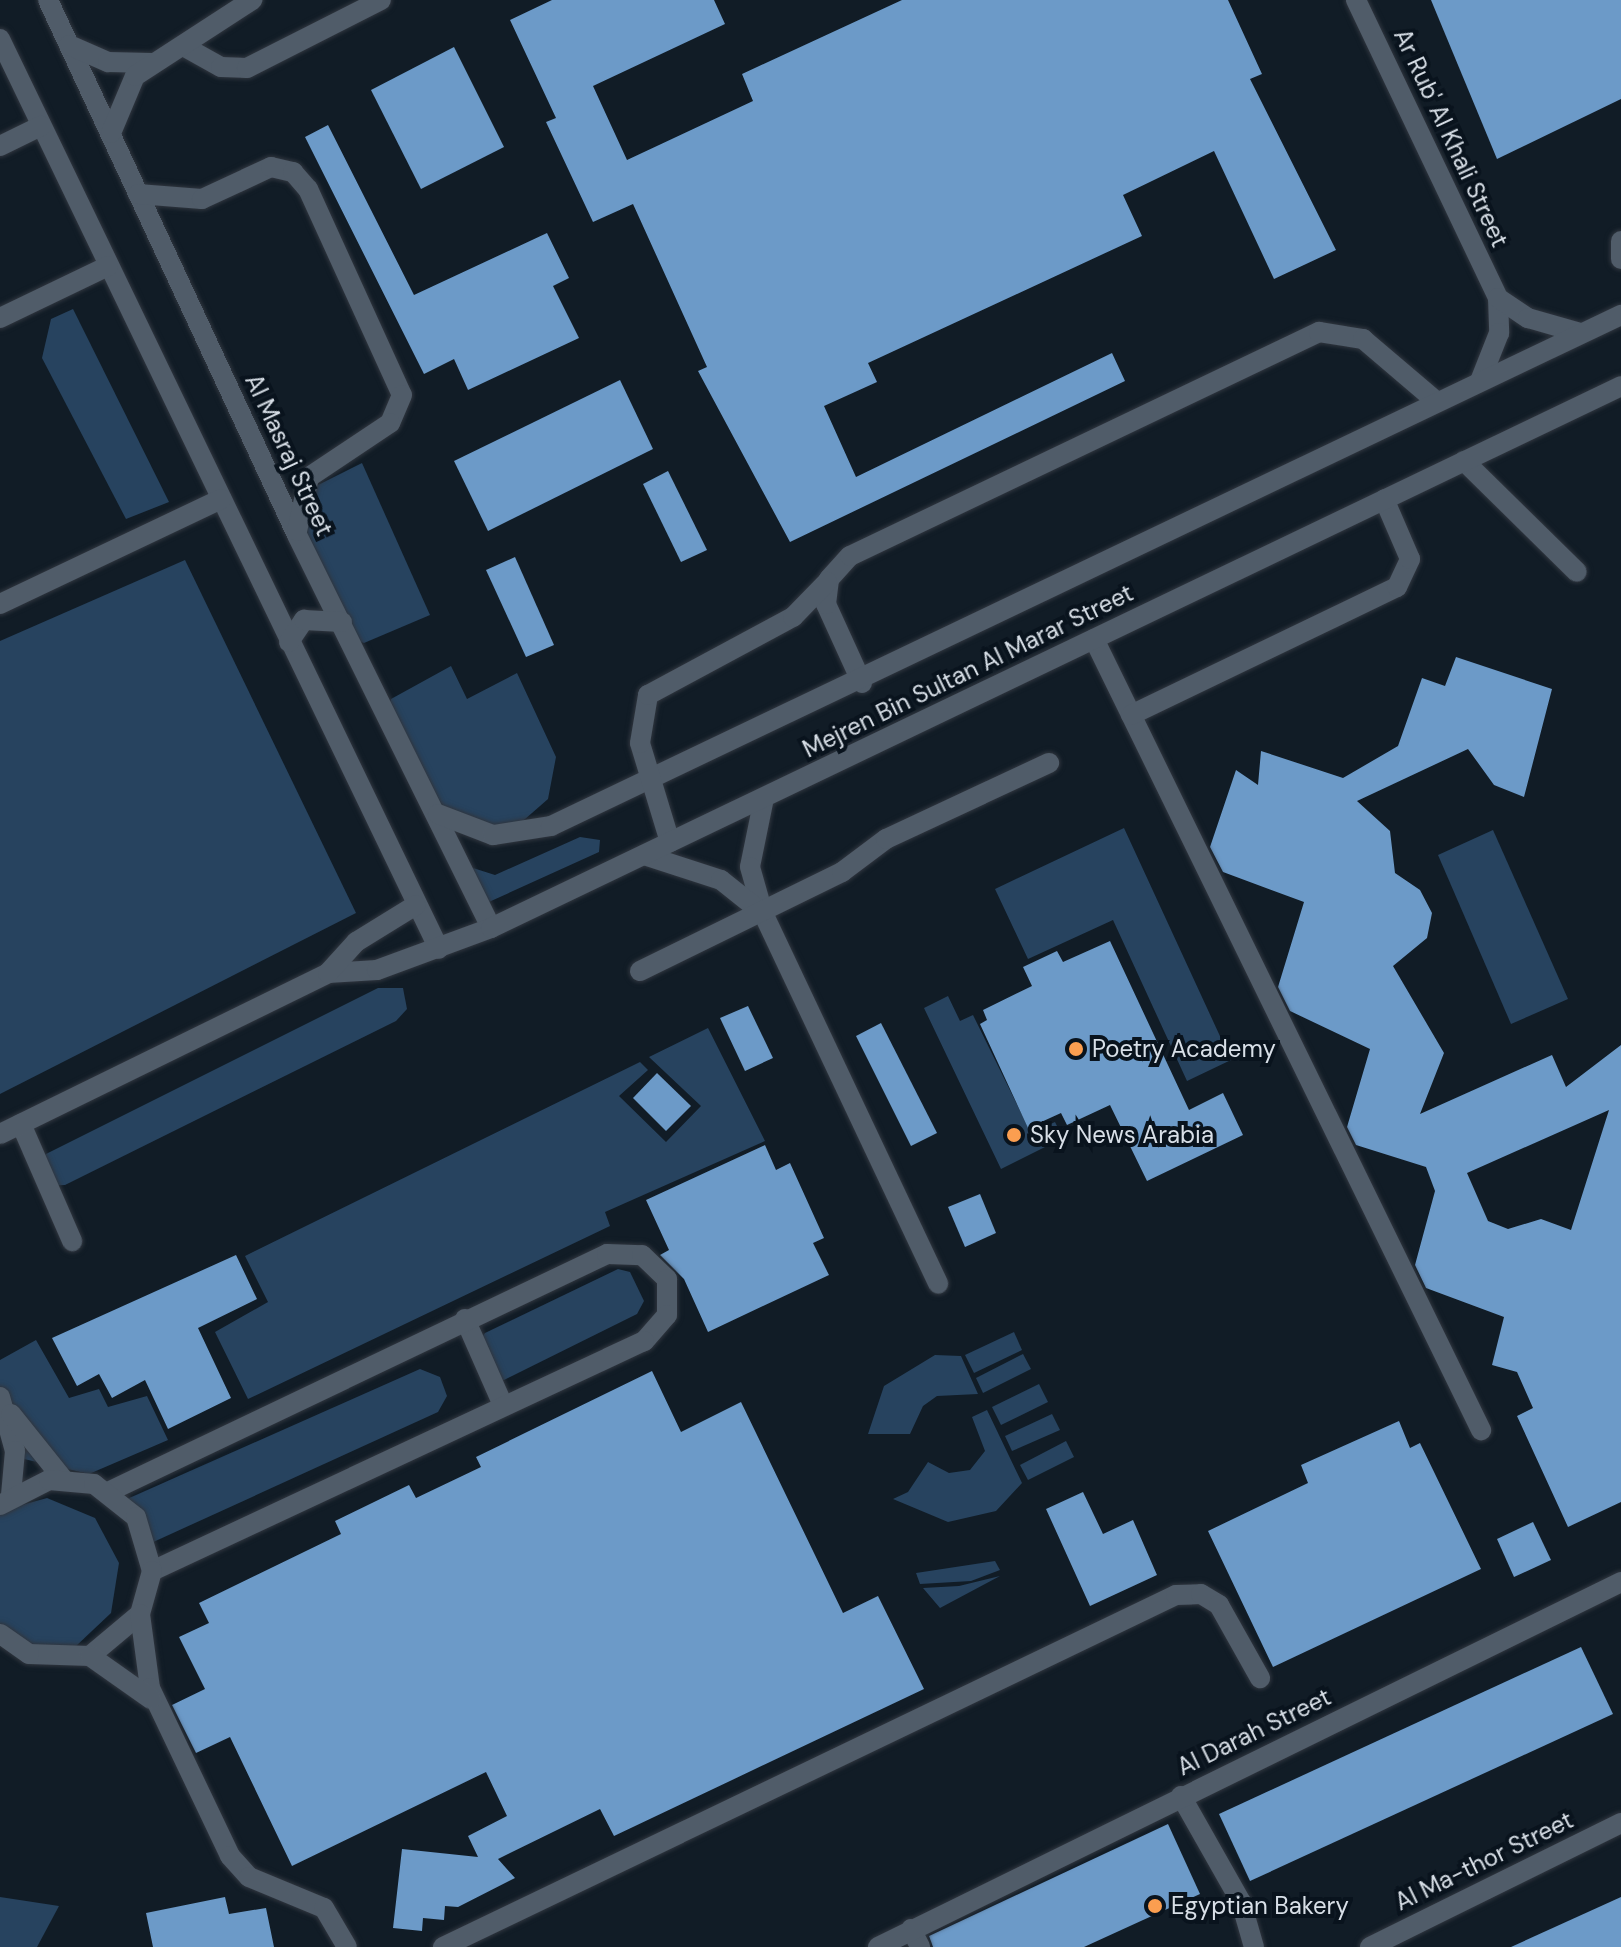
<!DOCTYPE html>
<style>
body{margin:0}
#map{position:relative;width:1621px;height:1947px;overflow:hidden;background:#111c26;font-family:"DM Sans",sans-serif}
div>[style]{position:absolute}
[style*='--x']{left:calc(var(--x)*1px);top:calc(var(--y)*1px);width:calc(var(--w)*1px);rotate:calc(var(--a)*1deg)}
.green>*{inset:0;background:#27435f}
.building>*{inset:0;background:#6c9ac8}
.roads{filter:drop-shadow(0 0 2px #30363f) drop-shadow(0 0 2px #30363f)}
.minor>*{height:20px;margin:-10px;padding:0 10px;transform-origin:10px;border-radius:10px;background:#505c69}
.dots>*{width:22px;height:22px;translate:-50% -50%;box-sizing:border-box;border:4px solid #09131d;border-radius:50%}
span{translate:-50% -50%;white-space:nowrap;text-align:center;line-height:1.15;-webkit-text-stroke:8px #09131d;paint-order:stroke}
.street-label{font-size:24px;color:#d8dfe7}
.poi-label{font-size:24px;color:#d8dfe7}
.left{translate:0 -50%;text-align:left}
</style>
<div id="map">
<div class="green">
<i style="clip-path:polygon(73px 309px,169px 502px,126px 519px,42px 358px,51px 319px)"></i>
<i style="clip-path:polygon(362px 463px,430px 615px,364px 643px,343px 635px,295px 526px,312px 488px)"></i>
<i style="clip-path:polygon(185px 560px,356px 913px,0 1094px,0 641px)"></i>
<i style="clip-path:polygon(451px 666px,467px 699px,517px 673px,556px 757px,548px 799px,507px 835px,455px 831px,422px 804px,384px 721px,391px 699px)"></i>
<i style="clip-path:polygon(1124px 828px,1231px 1060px,1187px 1081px,1113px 920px,1028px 959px,995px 889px)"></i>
<i style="clip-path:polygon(1493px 830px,1568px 999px,1511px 1024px,1438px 855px)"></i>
<i style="clip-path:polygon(580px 837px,600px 840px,599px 852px,480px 906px,462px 876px,473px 868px,495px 875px)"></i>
<i style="clip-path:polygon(378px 988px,403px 988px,407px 1009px,396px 1021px,65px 1185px,46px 1186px,34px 1175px,46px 1154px)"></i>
<i style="clip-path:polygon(948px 996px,960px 1021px,973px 1015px,1031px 1133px,1055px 1122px,1063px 1138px,1001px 1169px,924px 1008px)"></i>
<i style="clip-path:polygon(708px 1028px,765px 1141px,605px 1212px,610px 1226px,248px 1399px,215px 1332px,268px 1302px,245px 1256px,640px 1062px,648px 1070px,619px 1096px,666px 1142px,701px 1106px,649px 1057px)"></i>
<i style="clip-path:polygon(618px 1269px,630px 1272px,644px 1301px,637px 1314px,502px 1381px,473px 1348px,485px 1333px)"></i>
<i style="clip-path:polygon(1014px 1332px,1022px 1350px,974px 1373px,965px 1355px)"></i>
<i style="clip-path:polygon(36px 1340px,69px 1398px,99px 1389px,108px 1407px,147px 1396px,168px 1440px,89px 1474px,24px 1459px,0 1424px,0 1360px)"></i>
<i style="clip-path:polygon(1023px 1354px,1031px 1369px,983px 1393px,976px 1378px)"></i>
<i style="clip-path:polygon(935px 1355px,961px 1356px,978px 1394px,937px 1396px,923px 1406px,910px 1434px,868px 1434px,884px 1386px)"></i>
<i style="clip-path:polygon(420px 1369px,440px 1377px,447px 1396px,438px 1412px,149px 1544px,127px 1499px)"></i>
<i style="clip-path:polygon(1039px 1384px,1048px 1402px,1001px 1425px,992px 1407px)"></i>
<i style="clip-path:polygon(987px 1410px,1022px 1483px,996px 1511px,948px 1522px,893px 1499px,908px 1492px,928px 1462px,949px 1473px,970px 1470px,985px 1451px,972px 1417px)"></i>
<i style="clip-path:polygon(1052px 1414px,1060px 1430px,1012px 1451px,1005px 1436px)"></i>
<i style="clip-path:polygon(1066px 1441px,1074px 1457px,1028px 1480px,1020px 1465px)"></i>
<i style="clip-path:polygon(47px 1498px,95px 1518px,119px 1563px,111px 1613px,75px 1647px,51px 1654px,0 1641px,0 1511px)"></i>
<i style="clip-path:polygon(995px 1561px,1000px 1570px,971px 1581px,920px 1584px,916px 1573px)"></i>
<i style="clip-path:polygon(1000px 1576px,940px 1608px,923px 1588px,959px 1586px)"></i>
<i style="clip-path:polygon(0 1897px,59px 1906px,37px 1947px,0 1947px)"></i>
</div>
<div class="building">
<i style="clip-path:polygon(552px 0,714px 0,725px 24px,593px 86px,627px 160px,753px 101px,742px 74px,902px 0,1228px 0,1262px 74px,1250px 79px,1336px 250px,1274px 279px,1214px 151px,1123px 195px,1142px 236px,868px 363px,877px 382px,824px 406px,856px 477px,1112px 353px,1125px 381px,790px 542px,698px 371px,707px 367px,633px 204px,593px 222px,546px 122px,556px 118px,510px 20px)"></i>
<i style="clip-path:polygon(1431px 0,1621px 0,1621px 99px,1497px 159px)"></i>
<i style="clip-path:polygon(454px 47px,504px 147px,421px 189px,371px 90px)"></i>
<i style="clip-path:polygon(328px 125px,414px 295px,547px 233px,569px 278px,553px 286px,579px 338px,468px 390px,454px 359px,424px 374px,305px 137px)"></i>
<i style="clip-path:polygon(620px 380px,653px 449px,488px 531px,454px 461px)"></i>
<i style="clip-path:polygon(668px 471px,707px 550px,681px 562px,643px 484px)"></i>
<i style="clip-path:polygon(515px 557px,554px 645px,526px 657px,486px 570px)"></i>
<i style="clip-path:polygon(evenodd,1456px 657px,1552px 689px,1524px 797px,1494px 785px,1468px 749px,1357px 801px,1390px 831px,1395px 873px,1420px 890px,1432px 913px,1427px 938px,1393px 966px,1444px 1053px,1420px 1114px,1552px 1055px,1566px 1087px,1621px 1045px,1621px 1502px,1568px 1527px,1517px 1416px,1533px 1408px,1517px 1372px,1492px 1365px,1504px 1317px,1426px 1288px,1415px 1265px,1435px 1191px,1426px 1167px,1356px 1145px,1347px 1127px,1370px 1049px,1290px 1011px,1278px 987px,1304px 902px,1223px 872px,1210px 847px,1236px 770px,1258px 785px,1261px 751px,1343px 778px,1398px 746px,1422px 678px,1445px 686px,1456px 657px,1609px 1110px,1571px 1230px,1541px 1219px,1508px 1229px,1488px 1221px,1467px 1173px,1609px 1110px)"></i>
<i style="clip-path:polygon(1110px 941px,1189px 1110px,1223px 1093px,1243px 1135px,1147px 1181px,1110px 1105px,1067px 1125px,1061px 1113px,1028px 1128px,980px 1024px,987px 1020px,983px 1010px,1032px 986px,1023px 967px,1057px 951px,1063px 962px)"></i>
<i style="clip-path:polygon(748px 1006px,773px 1058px,745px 1071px,720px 1018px)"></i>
<i style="clip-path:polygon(881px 1023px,937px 1133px,911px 1146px,856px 1036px)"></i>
<i style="clip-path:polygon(657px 1073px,691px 1106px,666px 1131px,633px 1098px)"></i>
<i style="clip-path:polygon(765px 1145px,776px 1170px,790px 1163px,824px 1238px,813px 1243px,829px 1275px,708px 1332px,684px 1279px,660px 1255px,669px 1250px,646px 1200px)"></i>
<i style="clip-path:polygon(980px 1194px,996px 1233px,965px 1247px,948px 1207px)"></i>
<i style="clip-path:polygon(236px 1255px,257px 1299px,198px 1328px,231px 1398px,168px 1429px,145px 1380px,112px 1398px,99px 1374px,77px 1386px,52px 1338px)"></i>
<i style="clip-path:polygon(652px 1371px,681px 1432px,741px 1402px,843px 1613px,878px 1596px,924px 1689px,614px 1836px,600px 1809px,498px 1859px,515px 1878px,458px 1907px,445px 1906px,444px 1920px,423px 1918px,422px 1931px,393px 1928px,402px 1849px,478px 1857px,468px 1836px,507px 1816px,486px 1772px,292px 1866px,230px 1737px,196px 1753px,172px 1705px,205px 1689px,179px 1637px,209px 1623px,199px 1603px,341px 1534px,335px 1521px,409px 1485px,416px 1498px,481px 1467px,476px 1457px)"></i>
<i style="clip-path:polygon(1399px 1421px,1410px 1448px,1420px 1443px,1481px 1569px,1273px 1667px,1208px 1531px,1308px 1483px,1301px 1465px)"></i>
<i style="clip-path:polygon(1083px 1492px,1103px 1534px,1133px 1520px,1157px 1575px,1090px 1606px,1046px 1509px)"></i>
<i style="clip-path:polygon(1533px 1522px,1551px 1560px,1514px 1577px,1497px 1539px)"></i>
<i style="clip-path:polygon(1581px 1647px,1613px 1714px,1250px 1881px,1219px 1814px)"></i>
<i style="clip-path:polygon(1168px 1824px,1200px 1894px,1084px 1947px,933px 1947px,929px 1936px)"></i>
<i style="clip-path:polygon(225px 1897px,229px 1914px,266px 1908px,274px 1947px,153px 1947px,146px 1913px)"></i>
<i style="clip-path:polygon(1621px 1897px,1621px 1947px,1511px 1947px)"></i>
</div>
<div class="roads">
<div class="minor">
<i style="--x:48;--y:0;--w:590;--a:65.04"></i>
<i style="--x:297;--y:535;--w:438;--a:63.7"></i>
<i style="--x:1356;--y:0;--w:330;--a:64.5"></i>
<i style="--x:1498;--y:298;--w:35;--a:88"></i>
<i style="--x:1499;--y:333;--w:52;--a:111.6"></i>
<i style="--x:0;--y:39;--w:1010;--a:64.25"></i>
<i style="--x:69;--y:45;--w:43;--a:23.6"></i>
<i style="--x:108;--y:62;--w:44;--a:1.3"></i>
<i style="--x:185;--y:47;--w:41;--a:29.1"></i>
<i style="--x:221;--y:67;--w:26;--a:2"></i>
<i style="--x:247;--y:68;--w:150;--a:-26.9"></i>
<i style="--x:111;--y:133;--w:62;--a:-67.2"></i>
<i style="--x:135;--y:76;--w:140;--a:-33"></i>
<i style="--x:0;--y:146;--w:46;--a:-26"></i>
<i style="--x:138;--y:194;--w:64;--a:4.5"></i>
<i style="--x:202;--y:199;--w:76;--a:-24.9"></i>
<i style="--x:271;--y:167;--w:23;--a:13"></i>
<i style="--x:293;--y:172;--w:23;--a:49"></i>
<i style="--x:308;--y:189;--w:226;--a:65.5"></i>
<i style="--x:402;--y:395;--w:30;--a:113"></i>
<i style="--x:390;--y:423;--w:97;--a:146.3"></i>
<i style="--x:309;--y:477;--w:55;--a:102.5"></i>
<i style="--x:1621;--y:241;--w:18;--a:90"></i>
<i style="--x:1498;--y:298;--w:36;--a:34"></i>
<i style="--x:1528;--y:318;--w:54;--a:16.1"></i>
<i style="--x:0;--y:318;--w:120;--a:-25.7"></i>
<i style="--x:1464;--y:461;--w:158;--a:44.5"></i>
<i style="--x:0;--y:604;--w:245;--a:-25.4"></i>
<i style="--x:1094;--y:639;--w:881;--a:63.93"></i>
<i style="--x:289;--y:642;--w:27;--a:-56"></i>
<i style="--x:304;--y:620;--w:38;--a:3"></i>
<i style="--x:862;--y:683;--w:87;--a:-114.5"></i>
<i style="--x:826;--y:604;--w:25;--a:-83"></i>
<i style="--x:829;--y:579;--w:31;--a:-48"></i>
<i style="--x:850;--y:556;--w:520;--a:-25.53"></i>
<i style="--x:1319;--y:332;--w:45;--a:9"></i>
<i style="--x:1363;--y:339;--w:97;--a:40.4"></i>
<i style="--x:1131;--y:715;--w:295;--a:-25.7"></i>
<i style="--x:1397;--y:587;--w:31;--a:-65"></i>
<i style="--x:1410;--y:559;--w:65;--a:-113.4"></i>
<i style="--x:764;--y:798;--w:70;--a:101.5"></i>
<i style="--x:750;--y:867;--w:48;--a:74.2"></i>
<i style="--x:763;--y:913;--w:410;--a:64.7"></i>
<i style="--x:438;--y:814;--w:59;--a:20.9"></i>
<i style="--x:493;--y:835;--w:59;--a:-8.8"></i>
<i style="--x:551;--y:826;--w:1186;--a:-25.53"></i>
<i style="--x:670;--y:842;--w:103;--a:-106.9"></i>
<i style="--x:640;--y:743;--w:49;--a:-80.5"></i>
<i style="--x:648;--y:695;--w:165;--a:-28.3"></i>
<i style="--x:793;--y:617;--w:49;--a:-45.8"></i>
<i style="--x:644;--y:855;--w:81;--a:18"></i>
<i style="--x:721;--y:880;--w:50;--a:38.5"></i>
<i style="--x:640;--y:971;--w:225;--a:-26.1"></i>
<i style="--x:842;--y:872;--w:55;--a:-36.9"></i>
<i style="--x:886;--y:839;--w:180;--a:-25"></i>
<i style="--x:328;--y:973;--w:49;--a:-3.5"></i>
<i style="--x:377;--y:970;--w:121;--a:-20.2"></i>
<i style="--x:491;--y:928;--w:1253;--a:-25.62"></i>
<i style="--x:21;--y:1124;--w:128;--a:66.4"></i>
<i style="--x:0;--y:1134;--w:365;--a:-26.1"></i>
<i style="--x:328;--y:973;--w:42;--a:-47.9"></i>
<i style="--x:356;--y:942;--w:70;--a:-31.7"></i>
<i style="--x:465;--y:1319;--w:92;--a:66.2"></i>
<i style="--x:0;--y:1397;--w:56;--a:74.5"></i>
<i style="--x:15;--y:1451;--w:44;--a:95.2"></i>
<i style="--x:11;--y:1414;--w:83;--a:51.3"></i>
<i style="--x:108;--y:1492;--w:553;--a:-25.5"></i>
<i style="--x:607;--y:1254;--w:35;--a:2"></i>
<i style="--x:642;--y:1255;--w:35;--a:44"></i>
<i style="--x:667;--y:1279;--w:36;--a:90"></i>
<i style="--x:667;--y:1315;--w:35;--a:131"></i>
<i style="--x:644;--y:1341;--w:543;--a:154.94"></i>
<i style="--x:0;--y:1505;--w:55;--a:-27"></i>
<i style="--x:49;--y:1480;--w:45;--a:5.1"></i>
<i style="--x:94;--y:1484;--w:53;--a:38.2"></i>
<i style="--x:136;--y:1517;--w:56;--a:73.5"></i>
<i style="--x:152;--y:1571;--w:45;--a:105.6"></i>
<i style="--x:140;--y:1614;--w:65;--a:140"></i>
<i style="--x:90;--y:1656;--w:61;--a:-178.1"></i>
<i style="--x:29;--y:1654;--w:35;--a:-145"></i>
<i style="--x:140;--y:1614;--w:75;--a:82.3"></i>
<i style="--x:150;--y:1688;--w:186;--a:64.5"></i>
<i style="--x:230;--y:1856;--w:28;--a:48"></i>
<i style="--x:249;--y:1877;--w:81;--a:22.5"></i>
<i style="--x:324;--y:1908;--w:45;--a:59.5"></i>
<i style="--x:90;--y:1656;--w:75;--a:35.2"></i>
<i style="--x:1181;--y:1796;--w:122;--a:60.5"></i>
<i style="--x:1241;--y:1902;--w:47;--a:73.9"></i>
<i style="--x:911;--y:1929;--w:20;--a:63"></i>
<i style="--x:443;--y:1947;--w:813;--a:-25.65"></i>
<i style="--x:1176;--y:1595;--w:25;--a:-2"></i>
<i style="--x:1201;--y:1594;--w:21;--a:31"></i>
<i style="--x:1219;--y:1605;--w:84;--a:60.7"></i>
<i style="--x:878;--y:1947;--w:828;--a:-26.16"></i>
<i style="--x:1370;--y:1947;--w:280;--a:-26.3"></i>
</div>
</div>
<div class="dots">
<i style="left:1076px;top:1049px;background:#fb9e50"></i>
<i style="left:1014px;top:1135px;background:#fb9e50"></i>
<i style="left:1155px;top:1906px;background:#fb9e50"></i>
</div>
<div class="street-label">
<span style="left:1451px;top:138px;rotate:65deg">Ar Rub' Al Khali Street</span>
<span style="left:289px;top:455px;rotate:65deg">Al Masraj Street</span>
<span style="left:968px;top:671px;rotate:-26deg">Mejren Bin Sultan Al Marar Street</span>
<span style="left:1254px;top:1732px;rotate:-26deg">Al Darah Street</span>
<span style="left:1484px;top:1861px;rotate:-26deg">Al Ma-thor Street</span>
</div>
<div class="poi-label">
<span class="left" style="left:1092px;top:1049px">Poetry Academy</span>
<span class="left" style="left:1030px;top:1135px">Sky News Arabia</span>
<span class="left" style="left:1171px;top:1906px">Egyptian Bakery</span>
</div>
</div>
